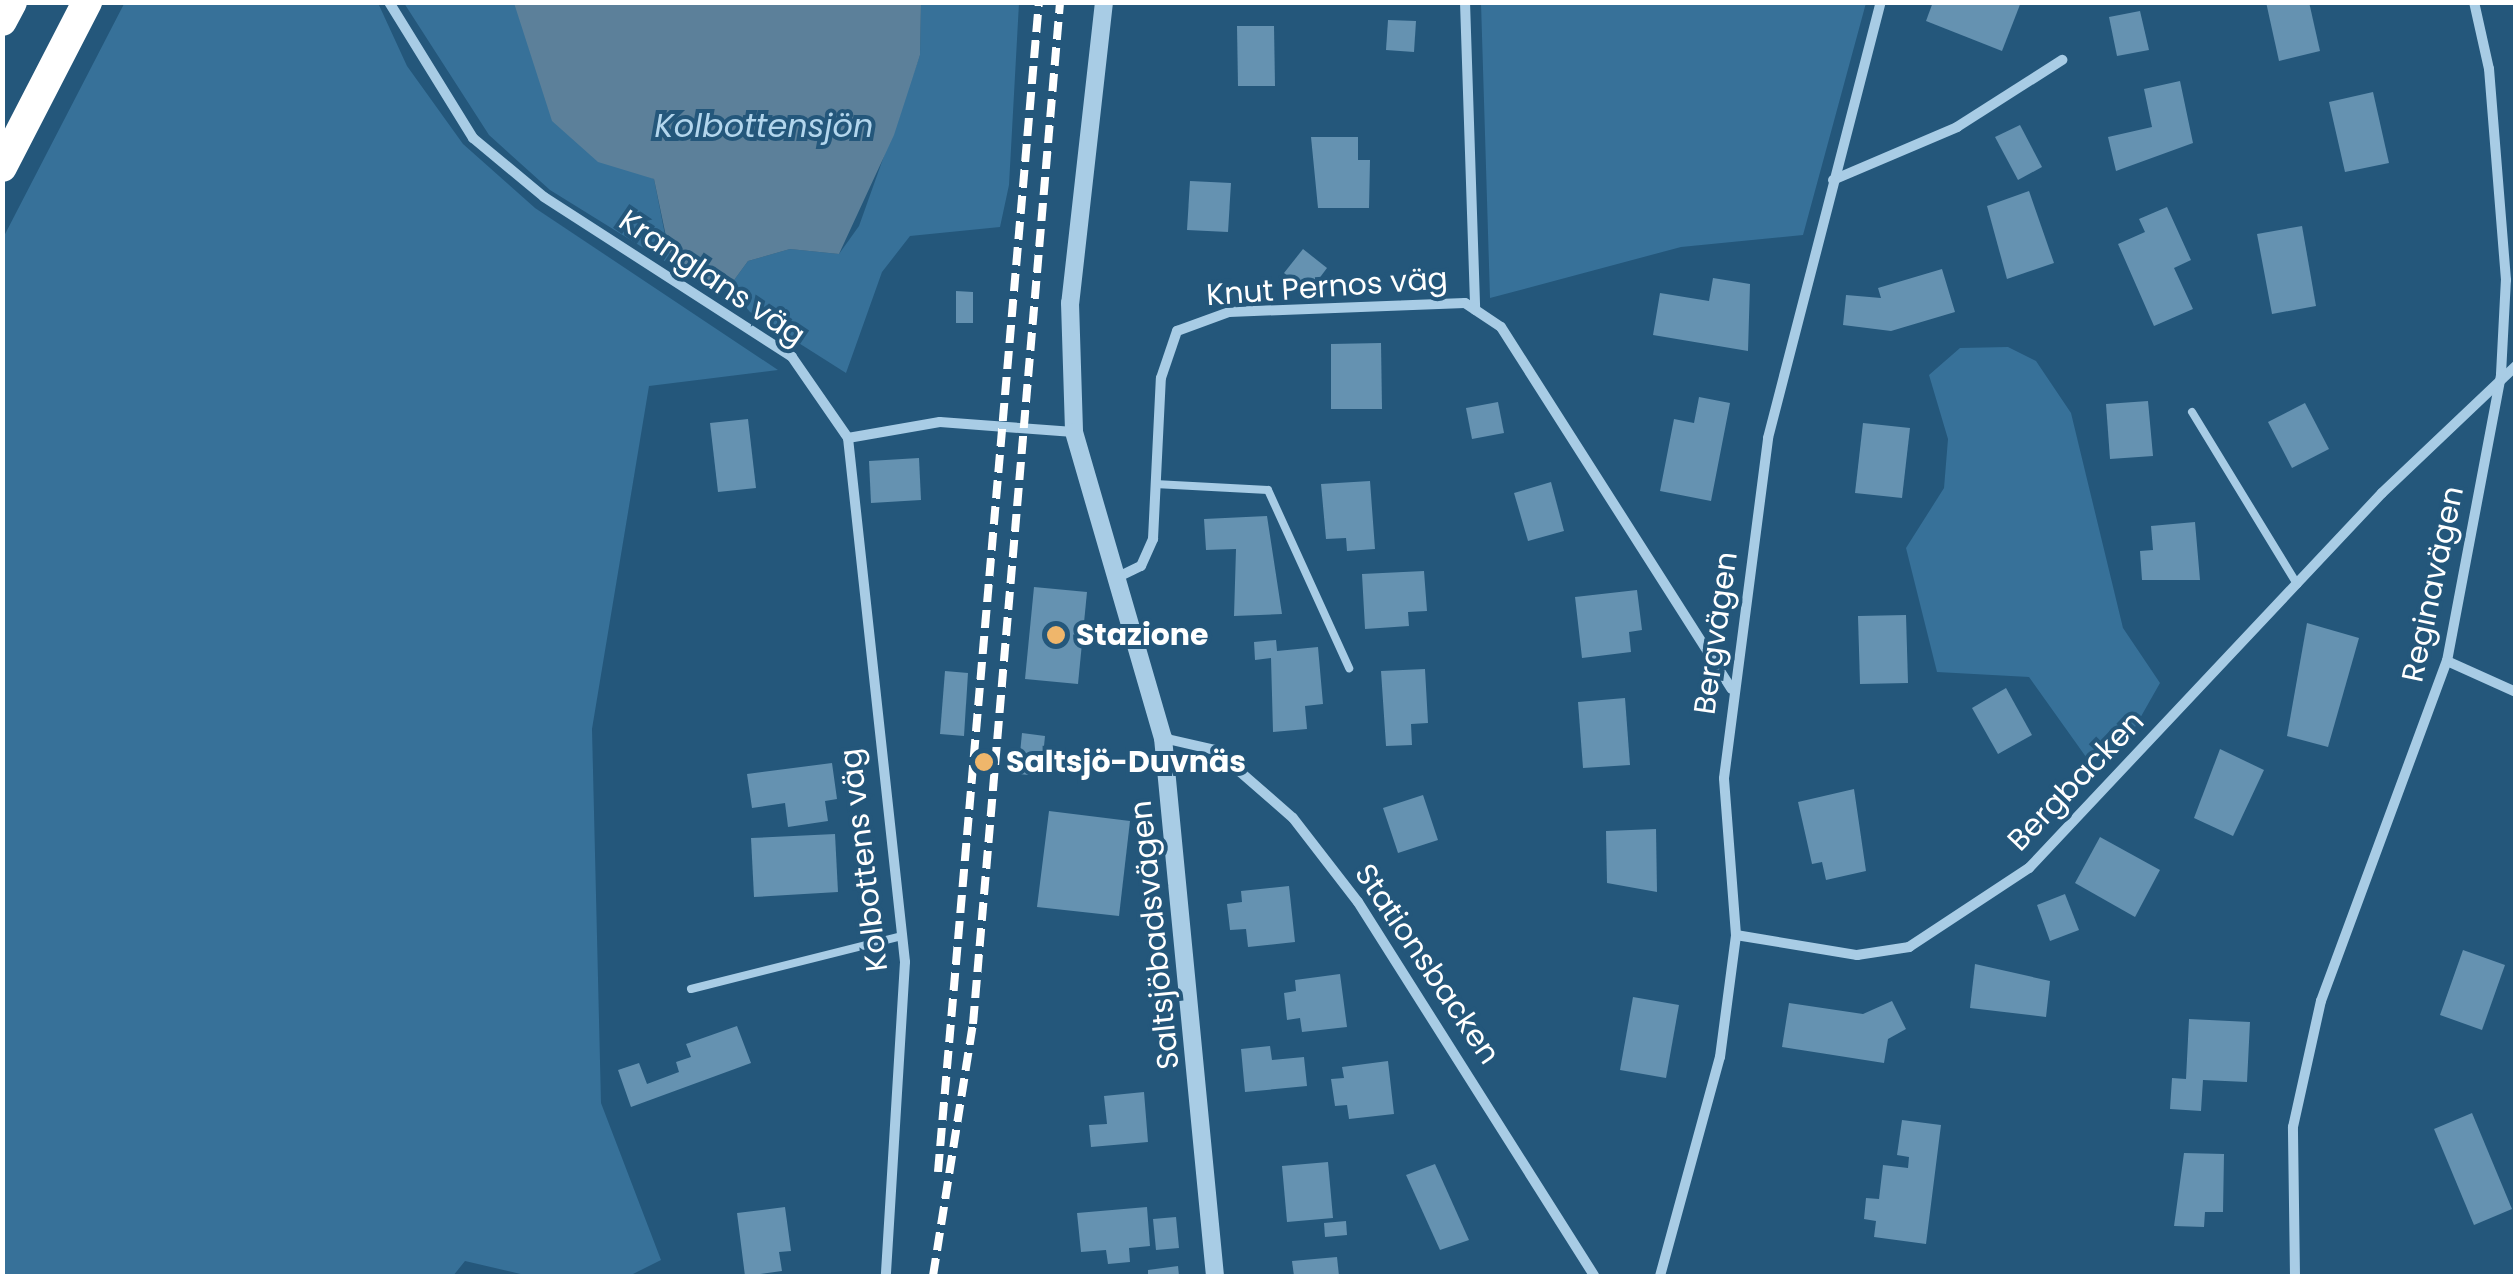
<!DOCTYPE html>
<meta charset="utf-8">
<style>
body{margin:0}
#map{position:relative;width:2518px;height:1279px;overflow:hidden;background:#24577b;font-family:Poppins,sans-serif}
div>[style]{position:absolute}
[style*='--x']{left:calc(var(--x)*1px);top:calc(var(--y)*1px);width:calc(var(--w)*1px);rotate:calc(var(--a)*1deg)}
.green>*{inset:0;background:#377199}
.water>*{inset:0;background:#5c809a}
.building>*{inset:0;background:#6592b1}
.service>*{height:8px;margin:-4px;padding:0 4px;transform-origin:4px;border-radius:4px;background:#a8cce5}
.minor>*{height:10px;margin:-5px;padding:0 5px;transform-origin:5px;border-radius:5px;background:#a8cce5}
.tertiary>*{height:18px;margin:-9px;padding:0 9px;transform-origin:9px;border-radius:9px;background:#a8cce5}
.motorway>*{height:30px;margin:-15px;padding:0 15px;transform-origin:15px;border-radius:15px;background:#fff}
.rail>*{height:8px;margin-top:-4px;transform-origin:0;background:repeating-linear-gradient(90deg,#fff 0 18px,transparent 0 26px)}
.dots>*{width:28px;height:28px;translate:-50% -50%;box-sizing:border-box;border:5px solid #24577b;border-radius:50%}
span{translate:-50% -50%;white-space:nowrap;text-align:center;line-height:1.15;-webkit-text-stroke:8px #24577b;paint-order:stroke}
.street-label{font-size:30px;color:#fff}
.poi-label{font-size:30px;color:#fff;font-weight:700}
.left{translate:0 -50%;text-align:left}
.water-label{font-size:32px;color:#b3d6ed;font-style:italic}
.frame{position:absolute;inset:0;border:5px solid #fff;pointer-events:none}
</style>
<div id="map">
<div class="green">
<i style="clip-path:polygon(125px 2px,378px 3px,407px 66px,463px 144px,535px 208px,778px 370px,649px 386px,592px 729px,601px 1103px,661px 1260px,629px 1276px,529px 1276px,465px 1261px,453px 1276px,3px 1276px,3px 238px)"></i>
<i style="clip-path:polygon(404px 3px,514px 3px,631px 167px,654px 179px,671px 265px,550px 190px,489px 135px)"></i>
<i style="clip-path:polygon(921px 3px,1019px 3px,1009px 185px,1000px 227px,910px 236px,882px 272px,846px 373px,750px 312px,729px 287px,748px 261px,790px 249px,839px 254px,859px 226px,920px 55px)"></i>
<i style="clip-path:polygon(1481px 3px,1866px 3px,1803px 235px,1681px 247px,1490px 298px)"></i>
<i style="clip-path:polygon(2008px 347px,2036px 361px,2071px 413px,2123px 628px,2160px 683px,2135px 727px,2091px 764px,2029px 677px,1937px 672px,1906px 548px,1944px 488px,1948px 439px,1929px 375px,1960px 348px)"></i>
</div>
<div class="water">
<i style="clip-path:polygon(921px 3px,920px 55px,894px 135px,839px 254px,790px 249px,748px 261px,729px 287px,707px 288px,672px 265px,654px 179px,598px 162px,552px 121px,514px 3px)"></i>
</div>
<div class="building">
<i style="clip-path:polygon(1933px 2px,2021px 2px,2002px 51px,1926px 21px)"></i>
<i style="clip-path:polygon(2266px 2px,2309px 2px,2320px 51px,2279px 61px)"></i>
<i style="clip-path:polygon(2140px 11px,2149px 50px,2117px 56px,2109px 17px)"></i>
<i style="clip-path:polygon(1388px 20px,1416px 21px,1414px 52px,1386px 50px)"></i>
<i style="clip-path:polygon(1237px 26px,1274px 26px,1275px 86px,1238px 86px)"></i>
<i style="clip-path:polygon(2180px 81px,2193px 143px,2116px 171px,2108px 137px,2152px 127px,2144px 89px)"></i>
<i style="clip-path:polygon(2373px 92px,2389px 163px,2345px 172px,2329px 102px)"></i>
<i style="clip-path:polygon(2020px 125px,2042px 167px,2018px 180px,1995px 137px)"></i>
<i style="clip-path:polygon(1311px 137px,1358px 137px,1358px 160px,1370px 160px,1369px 208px,1318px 208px)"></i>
<i style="clip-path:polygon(1190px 181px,1231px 183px,1228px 232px,1187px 230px)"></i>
<i style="clip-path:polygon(2029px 191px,2054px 263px,2007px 279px,1987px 206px)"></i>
<i style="clip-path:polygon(2167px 207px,2191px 260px,2174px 268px,2193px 309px,2154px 326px,2118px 244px,2145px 232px,2139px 219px)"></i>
<i style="clip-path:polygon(2302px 226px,2316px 306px,2272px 314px,2257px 234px)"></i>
<i style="clip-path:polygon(1303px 249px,1327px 268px,1309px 292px,1284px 273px)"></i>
<i style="clip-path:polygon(1942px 269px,1955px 312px,1891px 331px,1843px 325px,1846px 295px,1881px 298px,1878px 288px)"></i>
<i style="clip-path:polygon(1713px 278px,1750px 284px,1748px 351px,1653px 335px,1660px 293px,1709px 301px)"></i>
<i style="clip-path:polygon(956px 291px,973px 292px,973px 323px,956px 323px)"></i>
<i style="clip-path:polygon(1381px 343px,1382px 409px,1331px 409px,1331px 344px)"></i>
<i style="clip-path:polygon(1699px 397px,1730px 403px,1711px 501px,1660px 491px,1674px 419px,1694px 423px)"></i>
<i style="clip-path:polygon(2148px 401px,2153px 456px,2110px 459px,2106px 404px)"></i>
<i style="clip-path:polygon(1498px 402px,1504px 433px,1472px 439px,1466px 408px)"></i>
<i style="clip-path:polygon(2305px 403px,2329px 449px,2292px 468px,2268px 422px)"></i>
<i style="clip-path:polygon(748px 419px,756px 488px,718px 492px,710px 423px)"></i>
<i style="clip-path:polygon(1863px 423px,1910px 428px,1902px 498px,1855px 493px)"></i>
<i style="clip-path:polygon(919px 458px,921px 500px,871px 503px,869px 461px)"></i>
<i style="clip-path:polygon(1370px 481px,1375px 549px,1347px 551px,1346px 538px,1326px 539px,1321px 484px)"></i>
<i style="clip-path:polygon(1551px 482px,1564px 531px,1528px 541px,1514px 493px)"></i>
<i style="clip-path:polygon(1267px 516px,1282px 614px,1234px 616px,1236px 549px,1206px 550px,1204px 519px)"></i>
<i style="clip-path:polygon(2195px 522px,2200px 580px,2142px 580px,2140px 551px,2153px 550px,2151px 526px)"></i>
<i style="clip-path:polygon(1424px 571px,1427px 611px,1408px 612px,1409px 626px,1365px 629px,1362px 574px)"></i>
<i style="clip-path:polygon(1034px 587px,1087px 592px,1078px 684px,1025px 679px)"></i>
<i style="clip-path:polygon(1637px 590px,1642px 630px,1629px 632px,1631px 652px,1582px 658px,1575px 597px)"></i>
<i style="clip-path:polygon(1906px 615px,1908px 683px,1860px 684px,1858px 616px)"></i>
<i style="clip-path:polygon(2307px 623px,2359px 638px,2328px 747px,2287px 736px)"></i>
<i style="clip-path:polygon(1276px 640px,1277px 651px,1318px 647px,1323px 704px,1305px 706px,1307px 729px,1273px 732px,1271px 658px,1255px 660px,1254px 642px)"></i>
<i style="clip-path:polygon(1425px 669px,1428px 723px,1411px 724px,1412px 745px,1386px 746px,1381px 671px)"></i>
<i style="clip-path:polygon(945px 671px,968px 673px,964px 736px,940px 734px)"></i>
<i style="clip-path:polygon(2006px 688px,2032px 735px,1998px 754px,1972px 708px)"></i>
<i style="clip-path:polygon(1625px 698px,1630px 765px,1583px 768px,1578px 702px)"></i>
<i style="clip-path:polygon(1022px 733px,1045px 736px,1041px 776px,1018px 774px)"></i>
<i style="clip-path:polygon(2220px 749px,2264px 770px,2233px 836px,2194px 818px)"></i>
<i style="clip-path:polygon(832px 763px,837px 799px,825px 801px,828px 821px,788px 827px,785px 803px,752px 808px,747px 774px)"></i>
<i style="clip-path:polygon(1854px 789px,1866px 871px,1826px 880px,1822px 862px,1812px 864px,1798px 802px)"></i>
<i style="clip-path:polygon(1423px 795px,1438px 840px,1398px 853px,1383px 808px)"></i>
<i style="clip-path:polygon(1049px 811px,1130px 821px,1119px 916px,1037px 907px)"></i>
<i style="clip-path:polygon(1656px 829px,1657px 892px,1607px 883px,1606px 831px)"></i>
<i style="clip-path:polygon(835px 834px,838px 892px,754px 897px,751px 838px)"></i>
<i style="clip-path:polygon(2100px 837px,2160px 870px,2135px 917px,2075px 883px)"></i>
<i style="clip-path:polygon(1289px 886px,1295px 942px,1248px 947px,1246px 929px,1230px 930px,1227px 904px,1242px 902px,1241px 891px)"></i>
<i style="clip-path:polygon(2065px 894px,2079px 930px,2050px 941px,2037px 905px)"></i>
<i style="clip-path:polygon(2463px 950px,2505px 965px,2482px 1030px,2440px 1015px)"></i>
<i style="clip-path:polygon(1975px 964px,2050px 981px,2046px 1017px,1970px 1008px)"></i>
<i style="clip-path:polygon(1340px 974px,1347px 1027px,1302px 1032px,1300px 1018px,1287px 1020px,1284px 993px,1296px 991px,1295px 980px)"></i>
<i style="clip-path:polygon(1633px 997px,1679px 1005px,1666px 1078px,1620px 1070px)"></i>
<i style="clip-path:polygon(1892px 1001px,1906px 1029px,1888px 1039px,1884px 1063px,1782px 1047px,1789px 1003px,1863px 1014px)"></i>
<i style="clip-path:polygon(2189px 1019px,2250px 1022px,2247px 1082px,2203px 1080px,2201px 1111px,2170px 1109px,2172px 1078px,2186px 1079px)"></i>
<i style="clip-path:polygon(737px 1026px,751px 1063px,631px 1107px,618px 1070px,639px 1063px,647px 1084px,679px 1072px,676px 1062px,691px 1057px,686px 1044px)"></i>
<i style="clip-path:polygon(1270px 1046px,1272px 1060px,1304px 1057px,1307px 1086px,1245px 1092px,1241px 1049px)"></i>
<i style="clip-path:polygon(1388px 1061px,1394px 1114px,1349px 1119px,1347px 1105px,1335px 1106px,1331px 1079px,1344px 1078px,1342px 1067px)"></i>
<i style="clip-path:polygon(1144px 1092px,1148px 1142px,1091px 1147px,1089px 1125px,1107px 1124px,1104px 1096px)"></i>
<i style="clip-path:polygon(2472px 1113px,2512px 1209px,2474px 1225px,2434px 1129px)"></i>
<i style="clip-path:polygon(1902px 1120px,1941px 1125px,1926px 1244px,1874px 1237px,1876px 1221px,1864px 1219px,1866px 1198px,1879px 1199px,1883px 1165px,1908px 1168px,1909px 1157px,1897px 1155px)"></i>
<i style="clip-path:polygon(2184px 1153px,2224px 1154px,2223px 1212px,2205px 1212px,2204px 1227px,2174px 1226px)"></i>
<i style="clip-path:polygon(1328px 1162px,1333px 1218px,1287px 1222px,1282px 1166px)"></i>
<i style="clip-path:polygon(1435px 1164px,1469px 1240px,1440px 1250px,1406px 1175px)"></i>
<i style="clip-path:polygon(785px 1207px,791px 1251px,779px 1252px,782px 1271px,745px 1276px,737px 1213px)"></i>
<i style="clip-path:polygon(1147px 1207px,1150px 1246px,1129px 1248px,1130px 1262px,1108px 1264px,1106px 1250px,1081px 1252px,1077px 1213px)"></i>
<i style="clip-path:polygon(1176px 1217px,1179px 1248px,1156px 1250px,1153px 1219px)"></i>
<i style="clip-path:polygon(1346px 1221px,1347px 1235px,1325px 1237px,1324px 1223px)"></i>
<i style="clip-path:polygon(1337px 1257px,1339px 1276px,1294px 1276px,1292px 1261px)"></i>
<i style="clip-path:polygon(1178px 1266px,1179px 1276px,1148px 1276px,1148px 1270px)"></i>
</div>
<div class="service">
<i style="--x:2192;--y:412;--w:202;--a:58.6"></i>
<i style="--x:1155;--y:484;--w:113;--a:3"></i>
<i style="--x:1268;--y:490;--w:196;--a:65.5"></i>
<i style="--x:691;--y:989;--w:218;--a:-14.1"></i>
</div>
<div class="minor">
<i style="--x:389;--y:2;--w:160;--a:58.3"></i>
<i style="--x:473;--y:138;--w:92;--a:39.7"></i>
<i style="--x:544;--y:197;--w:295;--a:32.8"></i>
<i style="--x:792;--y:357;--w:98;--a:55.3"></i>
<i style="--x:848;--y:438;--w:93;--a:-9.9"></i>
<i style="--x:940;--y:422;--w:134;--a:4.3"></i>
<i style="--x:1465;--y:2;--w:308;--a:88.1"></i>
<i style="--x:1833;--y:180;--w:135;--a:-23.1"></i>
<i style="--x:1957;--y:127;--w:125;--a:-32.5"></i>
<i style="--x:848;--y:438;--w:527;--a:83.79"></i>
<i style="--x:905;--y:962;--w:315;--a:93.5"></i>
<i style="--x:1116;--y:578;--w:28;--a:-26"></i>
<i style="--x:1141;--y:566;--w:30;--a:-66"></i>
<i style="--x:1153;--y:539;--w:161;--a:-87.2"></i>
<i style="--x:1161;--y:378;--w:50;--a:-71.2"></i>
<i style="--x:1177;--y:331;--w:55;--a:-20.1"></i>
<i style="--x:1229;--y:312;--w:236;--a:-2.2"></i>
<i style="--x:1465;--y:303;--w:43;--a:33.7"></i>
<i style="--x:1501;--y:327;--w:429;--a:57.5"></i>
<i style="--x:2447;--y:661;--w:76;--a:24.2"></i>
<i style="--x:1163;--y:738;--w:53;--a:13"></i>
<i style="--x:1215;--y:750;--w:103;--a:41.1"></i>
<i style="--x:1293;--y:818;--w:106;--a:52.3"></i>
<i style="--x:1358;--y:902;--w:442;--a:57.7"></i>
<i style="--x:1736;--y:935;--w:123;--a:9.4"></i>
<i style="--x:1857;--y:955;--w:53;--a:-8.7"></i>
<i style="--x:1909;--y:947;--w:144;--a:-33.4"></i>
<i style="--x:2029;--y:868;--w:515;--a:-46.73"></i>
<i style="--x:2382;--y:493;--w:185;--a:-43.5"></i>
<i style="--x:1660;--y:1276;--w:227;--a:-74.7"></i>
<i style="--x:1720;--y:1057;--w:123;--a:-82.5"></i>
<i style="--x:1736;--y:935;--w:157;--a:-94.4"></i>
<i style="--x:1724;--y:778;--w:343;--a:-82.6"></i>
<i style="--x:1768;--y:438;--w:450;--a:-75.5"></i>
<i style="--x:2295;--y:1276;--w:149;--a:-90.8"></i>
<i style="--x:2293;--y:1127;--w:129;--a:-77.5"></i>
<i style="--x:2321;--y:1001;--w:363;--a:-69.7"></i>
<i style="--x:2447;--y:661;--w:292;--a:-79.3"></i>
<i style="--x:2501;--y:374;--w:94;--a:-87"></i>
<i style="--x:2506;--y:280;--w:212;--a:-94.6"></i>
<i style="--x:2489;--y:69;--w:69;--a:-102.6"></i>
</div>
<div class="tertiary">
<i style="--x:1104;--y:2;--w:303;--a:96.4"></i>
<i style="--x:1070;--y:303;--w:129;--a:88.2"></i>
<i style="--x:1074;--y:432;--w:319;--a:73.8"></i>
<i style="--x:1163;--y:738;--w:541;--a:84.48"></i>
</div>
<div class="motorway">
<i style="--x:2;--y:21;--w:21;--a:-62"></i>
<i style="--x:2;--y:167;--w:186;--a:-62.7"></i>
</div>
<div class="rail">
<i style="--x:938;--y:1172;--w:1174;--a:-85.07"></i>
<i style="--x:933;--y:1276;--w:255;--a:-81"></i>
<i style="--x:973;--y:1024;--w:1026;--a:-85.13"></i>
</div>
<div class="dots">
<i style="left:1056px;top:635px;background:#efb66b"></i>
<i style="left:984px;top:762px;background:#efb66b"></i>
</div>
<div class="street-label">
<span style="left:712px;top:278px;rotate:34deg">Kranglans väg</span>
<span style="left:1327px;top:287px;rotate:-4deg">Knut Pernos väg</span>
<span style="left:2433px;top:584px;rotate:-78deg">Reginavägen</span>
<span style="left:1716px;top:633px;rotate:-82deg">Bergvägen</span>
<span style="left:2076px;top:781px;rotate:-46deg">Bergbacken</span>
<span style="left:864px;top:860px;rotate:-97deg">Kolbottens väg</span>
<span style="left:1155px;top:935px;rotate:-96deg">Saltsjöbadsvägen</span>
<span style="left:1427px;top:964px;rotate:56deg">Stationsbacken</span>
</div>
<div class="poi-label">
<span class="left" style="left:1076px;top:635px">Stazione</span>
<span class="left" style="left:1006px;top:762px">Saltsjö-Duvnäs</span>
</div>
<div class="water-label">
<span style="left:764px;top:126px">Kolbottensjön</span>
</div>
<div class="frame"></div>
</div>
